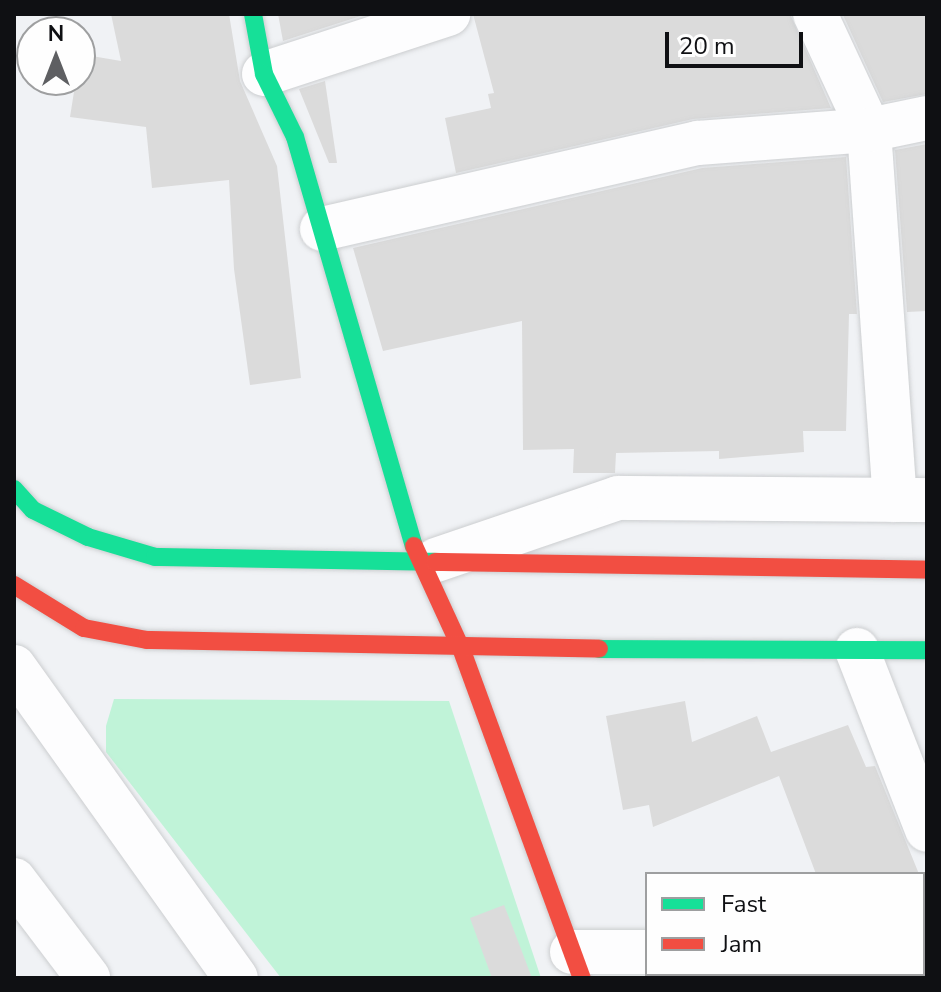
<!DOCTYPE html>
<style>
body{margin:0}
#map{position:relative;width:941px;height:992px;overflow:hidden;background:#f0f2f5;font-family:"Nunito Sans",sans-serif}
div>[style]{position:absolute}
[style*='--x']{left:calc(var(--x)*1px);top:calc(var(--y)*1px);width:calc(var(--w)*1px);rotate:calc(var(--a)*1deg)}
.green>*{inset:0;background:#c0f3d8}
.building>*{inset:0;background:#dbdbdb}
.roads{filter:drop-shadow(0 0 2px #ccced0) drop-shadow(0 0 2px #ccced0)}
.street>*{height:44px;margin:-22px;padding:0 22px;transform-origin:22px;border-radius:22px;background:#fdfdfe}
.fast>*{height:18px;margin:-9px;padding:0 9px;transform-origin:9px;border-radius:9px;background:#16e098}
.jam>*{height:18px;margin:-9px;padding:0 9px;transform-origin:9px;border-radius:9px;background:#f24e42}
span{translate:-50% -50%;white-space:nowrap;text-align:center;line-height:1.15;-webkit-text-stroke:6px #fefefe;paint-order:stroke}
.frame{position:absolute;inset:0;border:16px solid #0f1013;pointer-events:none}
.legend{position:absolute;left:645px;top:872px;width:280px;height:104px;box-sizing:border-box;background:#fefefe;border:2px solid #9e9fa0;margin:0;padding:10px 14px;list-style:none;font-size:24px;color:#0f1013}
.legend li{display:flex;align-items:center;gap:16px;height:40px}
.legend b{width:40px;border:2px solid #9e9fa0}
.north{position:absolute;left:16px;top:16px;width:80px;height:80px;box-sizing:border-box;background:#fefefe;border:2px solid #9e9fa0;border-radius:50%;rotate:0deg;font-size:22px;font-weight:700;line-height:32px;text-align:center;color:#0f1013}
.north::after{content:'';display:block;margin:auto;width:28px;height:36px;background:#5e5f62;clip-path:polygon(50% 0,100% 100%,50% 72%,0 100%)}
.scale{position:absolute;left:665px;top:32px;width:138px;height:36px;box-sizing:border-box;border:4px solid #0f1013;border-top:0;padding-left:10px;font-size:24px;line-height:28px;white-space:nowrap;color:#0f1013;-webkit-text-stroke:6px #fefefe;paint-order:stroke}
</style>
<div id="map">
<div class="green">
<i style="clip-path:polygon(114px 699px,449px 701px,541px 978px,281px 978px,106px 752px,106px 726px)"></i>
</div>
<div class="building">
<i style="clip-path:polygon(111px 14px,229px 14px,240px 81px,277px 166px,301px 378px,250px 385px,234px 269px,229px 180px,152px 188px,146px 127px,70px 117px,80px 54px,121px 61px)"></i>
<i style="clip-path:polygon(278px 14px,367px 14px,283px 41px)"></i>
<i style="clip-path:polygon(473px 14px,790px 14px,831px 108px,693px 119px,456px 173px,445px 118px,491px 108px,488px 94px,494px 93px)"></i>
<i style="clip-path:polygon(843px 15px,927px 15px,927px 94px,883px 102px)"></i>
<i style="clip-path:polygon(325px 81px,337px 163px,329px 163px,299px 89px)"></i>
<i style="clip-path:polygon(927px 144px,927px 311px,907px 312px,895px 150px)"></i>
<i style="clip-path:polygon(846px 157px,857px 314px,849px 314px,846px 431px,803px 431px,804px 452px,719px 459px,719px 451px,616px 453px,615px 473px,573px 473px,574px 449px,523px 450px,522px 321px,383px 351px,353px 248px,702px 168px)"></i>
<i style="clip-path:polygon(685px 701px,692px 742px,757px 716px,771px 752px,848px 725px,866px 767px,875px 766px,919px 874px,816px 874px,779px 776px,653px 827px,649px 805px,623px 810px,606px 716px)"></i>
<i style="clip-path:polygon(504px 905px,513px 928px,532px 978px,492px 978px,470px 918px)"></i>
</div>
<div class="roads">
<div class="street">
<i style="--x:815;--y:14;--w:128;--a:65"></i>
<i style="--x:869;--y:130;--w:371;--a:86"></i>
<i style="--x:264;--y:74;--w:194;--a:-18.1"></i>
<i style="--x:322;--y:229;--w:386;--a:-12.9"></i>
<i style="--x:698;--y:143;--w:171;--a:-4.3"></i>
<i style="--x:869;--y:130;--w:59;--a:-11.7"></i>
<i style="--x:436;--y:560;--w:192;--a:-18.8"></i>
<i style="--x:618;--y:498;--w:309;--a:0.4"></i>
<i style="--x:857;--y:650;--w:193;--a:68.7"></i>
<i style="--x:14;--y:667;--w:382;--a:54.5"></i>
<i style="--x:14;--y:880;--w:123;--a:52.9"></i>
<i style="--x:923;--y:951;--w:4;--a:0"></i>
<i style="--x:572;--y:952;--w:75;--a:0"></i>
</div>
<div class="fast">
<i style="--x:253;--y:14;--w:61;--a:79.6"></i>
<i style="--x:264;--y:74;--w:70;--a:63.8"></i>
<i style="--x:295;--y:137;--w:426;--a:73.8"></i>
<i style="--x:14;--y:489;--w:28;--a:48"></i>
<i style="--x:33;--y:510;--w:61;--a:26.1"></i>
<i style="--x:88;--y:537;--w:70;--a:16.6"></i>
<i style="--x:155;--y:557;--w:280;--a:1"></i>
<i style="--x:599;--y:649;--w:328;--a:0.2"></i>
</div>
<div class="jam">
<i style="--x:414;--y:546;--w:112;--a:65.3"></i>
<i style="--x:461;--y:648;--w:351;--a:69.9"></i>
<i style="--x:435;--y:562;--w:492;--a:0.9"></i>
<i style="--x:14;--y:585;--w:82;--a:31.6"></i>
<i style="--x:84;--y:628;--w:64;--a:10.8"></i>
<i style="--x:147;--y:640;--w:452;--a:1.1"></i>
</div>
</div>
<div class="frame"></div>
<ul class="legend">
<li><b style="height:10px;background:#16e098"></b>Fast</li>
<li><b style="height:10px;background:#f24e42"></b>Jam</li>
</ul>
<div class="north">N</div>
<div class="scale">20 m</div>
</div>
